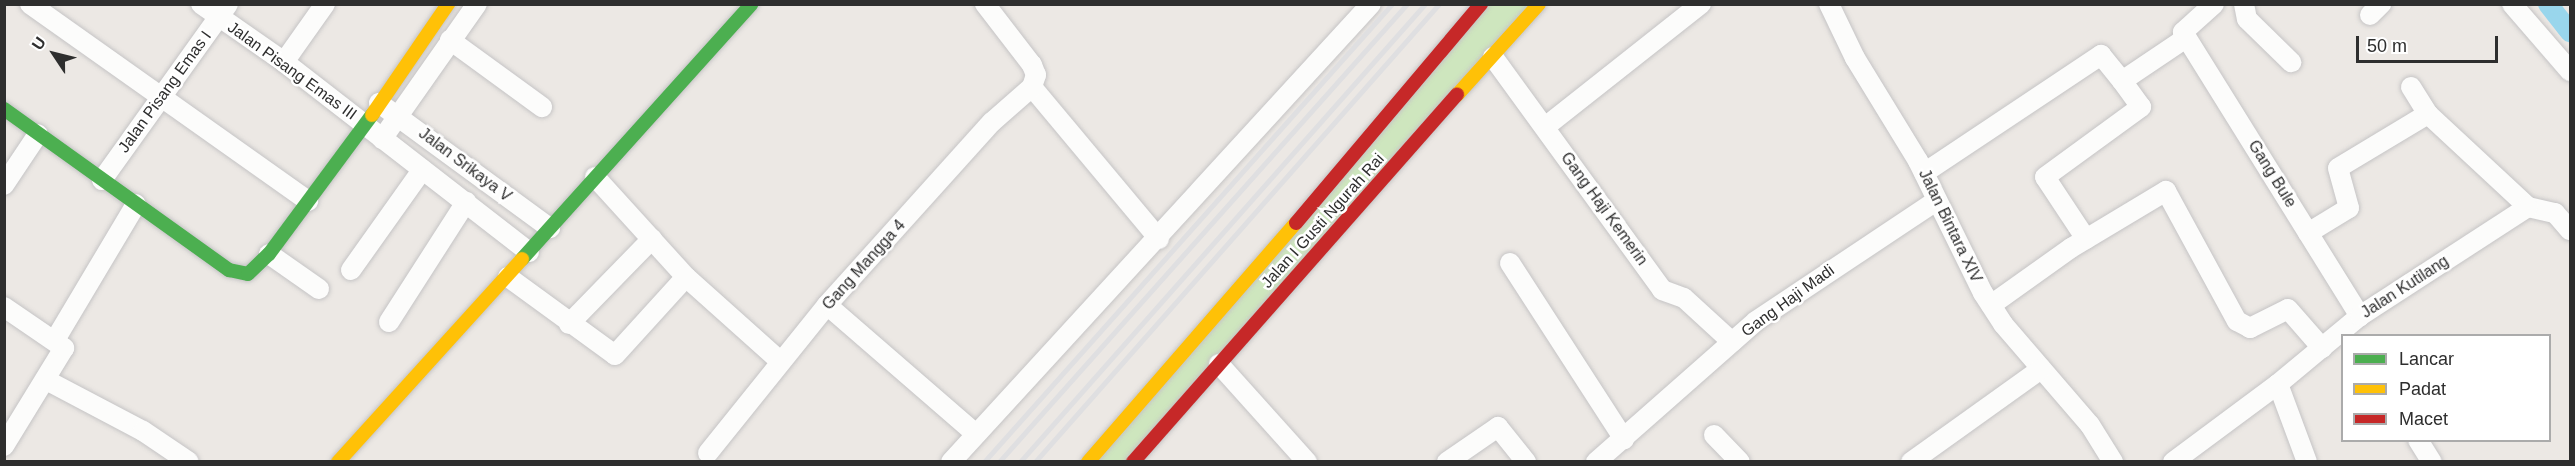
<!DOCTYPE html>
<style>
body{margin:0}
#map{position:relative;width:2575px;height:466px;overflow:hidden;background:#ece8e4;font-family:Arial,sans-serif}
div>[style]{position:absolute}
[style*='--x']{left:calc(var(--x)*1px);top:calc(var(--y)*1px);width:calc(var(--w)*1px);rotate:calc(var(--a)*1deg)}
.green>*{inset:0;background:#cee6be}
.canal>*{height:20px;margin:-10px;padding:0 10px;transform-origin:10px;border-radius:10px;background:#99d6ec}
.roads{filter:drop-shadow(0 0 2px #c5c4c5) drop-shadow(0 0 2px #c5c4c5)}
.street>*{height:20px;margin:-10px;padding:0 10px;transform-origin:10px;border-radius:10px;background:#fcfcfb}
.fast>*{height:14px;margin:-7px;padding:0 7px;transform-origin:7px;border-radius:7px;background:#4caf50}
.slow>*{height:14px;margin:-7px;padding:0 7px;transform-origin:7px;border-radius:7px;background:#ffc107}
.jam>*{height:14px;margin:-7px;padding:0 7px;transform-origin:7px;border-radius:7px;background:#c62828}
.rail>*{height:4.5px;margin:-2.25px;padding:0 2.25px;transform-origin:2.25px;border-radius:2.25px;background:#dfdfe1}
span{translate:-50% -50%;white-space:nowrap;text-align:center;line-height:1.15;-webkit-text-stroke:5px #fff;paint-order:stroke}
.street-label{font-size:16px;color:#2e2e2e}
.frame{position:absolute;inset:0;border:6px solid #2e2e2e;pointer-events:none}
.legend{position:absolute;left:2341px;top:334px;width:210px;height:108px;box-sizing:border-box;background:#fff;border:2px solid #ababab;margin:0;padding:8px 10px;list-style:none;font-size:18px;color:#2e2e2e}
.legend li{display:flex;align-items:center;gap:12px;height:30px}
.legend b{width:30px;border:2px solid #ababab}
.north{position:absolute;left:24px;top:24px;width:60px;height:60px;-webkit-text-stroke:4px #fff;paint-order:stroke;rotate:305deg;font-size:16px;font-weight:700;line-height:24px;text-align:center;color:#2e2e2e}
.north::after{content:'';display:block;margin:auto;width:21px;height:27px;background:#2e2e2e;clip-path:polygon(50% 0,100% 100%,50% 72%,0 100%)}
.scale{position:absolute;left:2356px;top:36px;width:142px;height:27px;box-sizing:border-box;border:3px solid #2e2e2e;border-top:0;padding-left:8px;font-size:18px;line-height:21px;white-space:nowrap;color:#2e2e2e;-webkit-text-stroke:4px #fff;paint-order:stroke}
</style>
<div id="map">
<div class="green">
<i style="clip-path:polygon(1481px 5px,1539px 5px,1133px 461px,1088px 462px)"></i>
</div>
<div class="canal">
<i style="--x:2548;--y:4;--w:36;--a:52"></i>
</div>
<div class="roads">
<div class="street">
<i style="--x:30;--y:4;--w:341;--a:35.3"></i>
<i style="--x:201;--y:4;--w:101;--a:34.9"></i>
<i style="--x:284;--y:62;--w:310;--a:37.8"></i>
<i style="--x:1829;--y:4;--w:60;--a:64.3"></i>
<i style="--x:1855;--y:58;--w:121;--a:58.5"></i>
<i style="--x:1918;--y:161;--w:147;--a:63.8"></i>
<i style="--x:1983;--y:293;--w:37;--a:57"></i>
<i style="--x:2003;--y:324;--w:133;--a:49.3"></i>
<i style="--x:2090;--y:425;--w:44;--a:58.1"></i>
<i style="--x:2214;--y:4;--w:42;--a:137.9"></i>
<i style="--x:2183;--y:32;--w:335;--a:58.1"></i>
<i style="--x:2244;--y:4;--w:15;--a:79"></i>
<i style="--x:2247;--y:19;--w:62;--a:44.3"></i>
<i style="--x:2512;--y:4;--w:89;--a:49.1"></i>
<i style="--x:2370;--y:15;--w:16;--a:-45"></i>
<i style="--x:450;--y:40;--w:114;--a:36.1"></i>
<i style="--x:1493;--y:57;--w:288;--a:54"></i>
<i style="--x:1662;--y:290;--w:23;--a:20"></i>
<i style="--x:1684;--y:298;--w:65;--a:42.5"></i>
<i style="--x:284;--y:62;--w:71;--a:-54.7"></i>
<i style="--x:1032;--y:87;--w:198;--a:50.1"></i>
<i style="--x:2411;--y:87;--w:32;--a:58"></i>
<i style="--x:2428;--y:114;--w:137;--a:42.9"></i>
<i style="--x:2528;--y:207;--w:28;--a:13"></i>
<i style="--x:2555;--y:213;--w:23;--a:49"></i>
<i style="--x:379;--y:103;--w:212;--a:36.2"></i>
<i style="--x:1545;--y:127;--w:199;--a:-38.3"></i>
<i style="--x:382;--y:139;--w:165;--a:-54.9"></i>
<i style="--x:1924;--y:173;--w:213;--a:-33.7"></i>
<i style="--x:2101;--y:55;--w:33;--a:51"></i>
<i style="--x:2122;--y:81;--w:77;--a:-33.9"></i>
<i style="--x:595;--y:177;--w:135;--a:47.7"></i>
<i style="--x:686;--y:277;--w:126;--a:41.8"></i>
<i style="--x:102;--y:180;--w:216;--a:-54.4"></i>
<i style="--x:4;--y:185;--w:61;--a:-56.3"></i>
<i style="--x:2308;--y:233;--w:48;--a:-31.4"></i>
<i style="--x:2349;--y:208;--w:41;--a:-105.4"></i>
<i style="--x:2338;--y:168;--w:105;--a:-31"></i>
<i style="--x:2086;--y:239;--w:74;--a:-123.5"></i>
<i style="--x:2045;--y:177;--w:119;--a:-36.1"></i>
<i style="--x:2141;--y:107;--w:32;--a:-126"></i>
<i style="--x:269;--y:254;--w:61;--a:35"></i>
<i style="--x:1510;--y:263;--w:210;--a:57.1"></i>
<i style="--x:351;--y:270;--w:123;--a:-54.6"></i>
<i style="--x:508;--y:277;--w:132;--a:36.1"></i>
<i style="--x:615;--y:355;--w:105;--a:-47.7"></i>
<i style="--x:827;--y:305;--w:197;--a:40.9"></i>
<i style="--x:1991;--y:305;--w:98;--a:-35.5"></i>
<i style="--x:2071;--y:248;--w:111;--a:-31"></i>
<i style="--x:2166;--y:191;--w:148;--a:61.4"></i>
<i style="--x:2237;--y:321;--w:15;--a:28"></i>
<i style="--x:2250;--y:328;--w:42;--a:-26.6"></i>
<i style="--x:2288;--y:309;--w:52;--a:48.9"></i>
<i style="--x:4;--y:307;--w:73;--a:34.3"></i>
<i style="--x:64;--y:348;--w:115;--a:121.5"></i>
<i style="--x:389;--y:322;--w:143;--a:-57.3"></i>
<i style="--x:569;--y:324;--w:119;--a:-45.7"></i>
<i style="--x:55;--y:340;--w:158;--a:-59.2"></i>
<i style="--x:1219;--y:364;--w:132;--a:48.1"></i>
<i style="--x:48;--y:381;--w:107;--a:27.8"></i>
<i style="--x:143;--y:431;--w:55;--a:34"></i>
<i style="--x:2278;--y:384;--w:83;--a:69.6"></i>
<i style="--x:1714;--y:435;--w:37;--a:46"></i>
<i style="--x:2418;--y:440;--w:26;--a:58"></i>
<i style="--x:708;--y:453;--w:190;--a:-51.2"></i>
<i style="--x:827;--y:305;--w:246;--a:-48"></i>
<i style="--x:992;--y:122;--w:53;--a:-41.2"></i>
<i style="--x:1032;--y:87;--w:13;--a:-72"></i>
<i style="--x:1036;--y:75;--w:11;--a:-112"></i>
<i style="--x:1032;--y:65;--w:77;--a:-127.6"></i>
<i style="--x:951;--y:462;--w:621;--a:-47.48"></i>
<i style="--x:1447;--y:462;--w:62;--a:-34.5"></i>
<i style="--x:1498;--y:427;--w:45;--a:51.3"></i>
<i style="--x:1596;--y:462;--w:213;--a:-41.4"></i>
<i style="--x:1756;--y:321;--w:216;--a:-33.7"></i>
<i style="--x:1911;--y:462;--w:160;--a:-35.6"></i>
<i style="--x:2173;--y:462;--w:131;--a:-36.6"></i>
<i style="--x:2278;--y:384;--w:107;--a:-39.7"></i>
<i style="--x:2360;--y:316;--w:200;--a:-33"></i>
</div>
<div class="fast">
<i style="--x:4;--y:109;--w:277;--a:35.6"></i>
<i style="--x:229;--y:270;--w:19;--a:12"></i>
<i style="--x:248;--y:274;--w:29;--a:-44"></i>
<i style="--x:269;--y:254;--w:173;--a:-53.5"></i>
<i style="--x:522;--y:259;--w:343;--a:-48"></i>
</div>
<div class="slow">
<i style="--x:1457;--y:95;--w:122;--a:-48"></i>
<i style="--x:372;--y:115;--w:135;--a:-55.6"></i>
<i style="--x:338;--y:462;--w:274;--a:-47.8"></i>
<i style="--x:1088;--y:462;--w:317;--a:-49"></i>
</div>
<div class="jam">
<i style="--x:1296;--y:223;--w:287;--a:-49.8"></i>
<i style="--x:1133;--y:462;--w:490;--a:-48.6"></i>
</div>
</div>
<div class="rail">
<i style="--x:984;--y:462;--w:613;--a:-48.3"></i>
<i style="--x:999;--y:462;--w:613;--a:-48.3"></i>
<i style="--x:1020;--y:462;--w:611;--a:-48.51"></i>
<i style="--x:1035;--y:462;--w:611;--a:-48.58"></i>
</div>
<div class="street-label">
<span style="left:292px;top:71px;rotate:36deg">Jalan Pisang Emas III</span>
<span style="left:165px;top:92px;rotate:-54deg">Jalan Pisang Emas I</span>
<span style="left:465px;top:165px;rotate:37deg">Jalan Srikaya V</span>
<span style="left:2272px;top:174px;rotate:58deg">Gang Bule</span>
<span style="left:1604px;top:209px;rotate:54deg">Gang Haji Kemerin</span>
<span style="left:1323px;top:221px;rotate:-48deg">Jalan I Gusti Ngurah Rai</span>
<span style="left:1950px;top:226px;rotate:64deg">Jalan Bintara XIV</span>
<span style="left:864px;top:265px;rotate:-48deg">Gang Mangga 4</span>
<span style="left:2405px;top:287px;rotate:-33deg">Jalan Kutilang</span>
<span style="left:1788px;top:301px;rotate:-36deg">Gang Haji Madi</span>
</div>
<div class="frame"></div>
<ul class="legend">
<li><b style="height:8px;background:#4caf50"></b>Lancar</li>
<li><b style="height:8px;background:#ffc107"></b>Padat</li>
<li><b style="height:8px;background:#c62828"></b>Macet</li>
</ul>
<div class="north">U</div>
<div class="scale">50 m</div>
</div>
